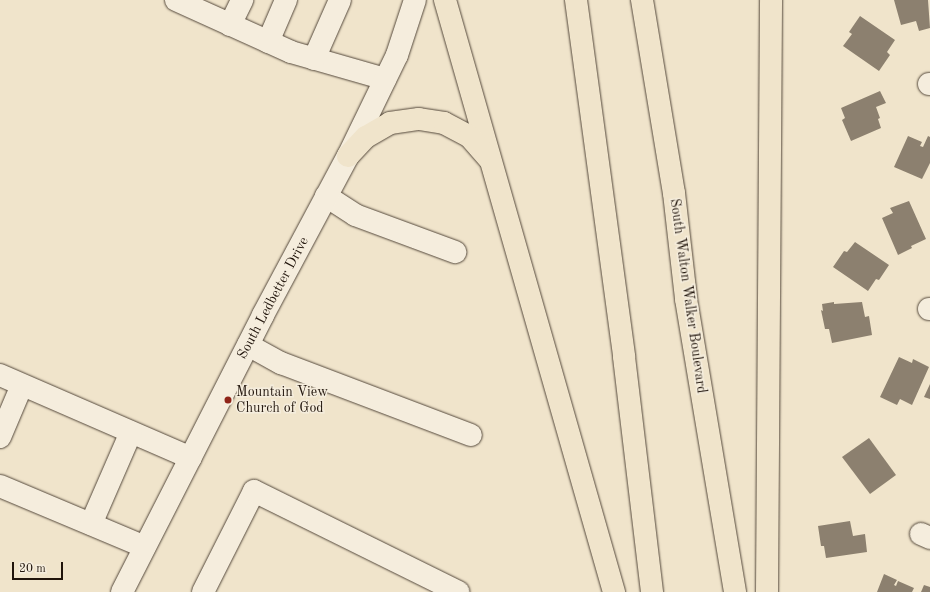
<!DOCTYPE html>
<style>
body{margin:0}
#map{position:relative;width:930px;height:592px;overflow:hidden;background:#f0e4cb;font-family:"Old Standard TT",serif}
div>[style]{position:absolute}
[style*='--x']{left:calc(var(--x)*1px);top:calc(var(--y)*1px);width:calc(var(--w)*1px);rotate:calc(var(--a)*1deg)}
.building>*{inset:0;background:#8c806f}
.roads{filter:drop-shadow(0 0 1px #54483b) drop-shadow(0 0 1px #54483b)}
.minor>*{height:22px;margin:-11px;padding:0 11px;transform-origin:11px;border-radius:11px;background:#f5eddd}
.highway>*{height:22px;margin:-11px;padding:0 11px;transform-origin:11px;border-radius:11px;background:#f0e4cb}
.dots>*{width:11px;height:11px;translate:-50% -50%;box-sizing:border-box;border:2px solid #f5eddd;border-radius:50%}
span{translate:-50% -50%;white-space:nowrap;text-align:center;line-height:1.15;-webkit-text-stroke:3px #f5eddd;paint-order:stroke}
.street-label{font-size:14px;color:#20140b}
.poi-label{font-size:14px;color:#20140b}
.left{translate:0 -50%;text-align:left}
.scale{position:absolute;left:12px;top:562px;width:51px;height:18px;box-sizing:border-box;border:2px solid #20140b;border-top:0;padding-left:5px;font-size:12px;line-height:14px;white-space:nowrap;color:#20140b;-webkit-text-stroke:3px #f5eddd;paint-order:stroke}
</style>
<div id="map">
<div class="building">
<i style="clip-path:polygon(894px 0,928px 0,930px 28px,919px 31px,916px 21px,901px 25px)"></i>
<i style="clip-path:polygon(860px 16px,895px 40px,887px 52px,890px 55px,879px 71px,843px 46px,852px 34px,849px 32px)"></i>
<i style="clip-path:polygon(880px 91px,886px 103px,876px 107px,880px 118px,878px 119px,881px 128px,851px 141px,842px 120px,845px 118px,841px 108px)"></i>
<i style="clip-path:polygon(908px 136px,922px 142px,920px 146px,923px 147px,928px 136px,930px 137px,930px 163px,922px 179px,894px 167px)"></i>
<i style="clip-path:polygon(909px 201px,926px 239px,911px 246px,912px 248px,898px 255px,882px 218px,893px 213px,890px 208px)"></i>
<i style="clip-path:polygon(855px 242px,889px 265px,879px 280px,876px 279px,868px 291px,833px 267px,844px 251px,847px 252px)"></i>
<i style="clip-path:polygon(834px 302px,834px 304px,862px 302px,865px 317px,869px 316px,872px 335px,832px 343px,829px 329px,825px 329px,821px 310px,823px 311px,822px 304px)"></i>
<i style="clip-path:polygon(899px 357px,912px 363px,913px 359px,929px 367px,912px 405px,900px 399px,897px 405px,880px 397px)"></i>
<i style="clip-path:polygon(930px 384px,930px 399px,924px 397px)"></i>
<i style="clip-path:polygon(869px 438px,896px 475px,870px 494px,842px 457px)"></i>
<i style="clip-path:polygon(850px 521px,853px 536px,865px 534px,867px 552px,826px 558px,824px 546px,821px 546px,818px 526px)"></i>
<i style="clip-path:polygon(884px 574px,897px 580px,894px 585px,896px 586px,898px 581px,914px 588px,912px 592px,877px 592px)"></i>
<i style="clip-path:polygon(924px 585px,930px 587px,930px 592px,921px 592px)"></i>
</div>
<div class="roads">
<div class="minor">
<i style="--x:176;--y:0;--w:126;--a:24.3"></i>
<i style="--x:291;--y:52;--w:98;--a:16"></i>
<i style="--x:230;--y:25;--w:28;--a:-64"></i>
<i style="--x:268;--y:42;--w:46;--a:-66.8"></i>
<i style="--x:314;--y:59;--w:64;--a:-66.2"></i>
<i style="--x:929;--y:84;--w:1;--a:0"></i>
<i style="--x:326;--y:196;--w:35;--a:33"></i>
<i style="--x:355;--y:215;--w:107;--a:20.3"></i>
<i style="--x:929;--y:309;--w:1;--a:0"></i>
<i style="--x:248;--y:345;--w:38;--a:29"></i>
<i style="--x:281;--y:363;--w:203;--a:20.8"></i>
<i style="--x:0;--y:375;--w:208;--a:23.5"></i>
<i style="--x:0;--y:437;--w:56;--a:-67.1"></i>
<i style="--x:0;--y:486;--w:157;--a:22.8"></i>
<i style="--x:91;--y:524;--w:100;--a:-66.5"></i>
<i style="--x:921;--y:534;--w:10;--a:24"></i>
<i style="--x:122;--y:592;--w:311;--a:-63"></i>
<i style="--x:263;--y:315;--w:180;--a:-61.9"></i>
<i style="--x:348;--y:156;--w:112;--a:-64.1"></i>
<i style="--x:397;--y:55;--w:58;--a:-71.9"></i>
<i style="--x:203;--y:592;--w:113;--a:-63.2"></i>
<i style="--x:254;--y:491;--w:228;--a:26.3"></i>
</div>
<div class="highway">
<i style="--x:445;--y:0;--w:616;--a:74.07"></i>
<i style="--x:576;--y:0;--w:360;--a:82.3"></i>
<i style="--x:624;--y:357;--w:237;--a:83.2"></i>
<i style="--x:642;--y:0;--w:196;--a:80.6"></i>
<i style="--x:674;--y:193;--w:107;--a:83.5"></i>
<i style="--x:686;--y:299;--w:297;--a:80.5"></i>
<i style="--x:348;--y:156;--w:26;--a:-47"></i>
<i style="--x:366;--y:137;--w:28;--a:-30"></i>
<i style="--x:390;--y:123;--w:29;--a:-8"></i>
<i style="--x:419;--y:119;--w:25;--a:9"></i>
<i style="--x:444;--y:123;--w:30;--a:28"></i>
<i style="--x:470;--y:137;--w:29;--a:49"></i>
<i style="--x:767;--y:592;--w:592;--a:-89.61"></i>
</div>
</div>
<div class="dots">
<i style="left:228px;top:400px;background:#8f2418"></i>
</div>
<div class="street-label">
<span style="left:688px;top:296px;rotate:82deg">South Walton Walker Boulevard</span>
<span style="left:273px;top:298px;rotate:-62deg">South Ledbetter Drive</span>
</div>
<div class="poi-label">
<span class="left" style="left:236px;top:400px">Mountain View<br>Church of God</span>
</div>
<div class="scale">20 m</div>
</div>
